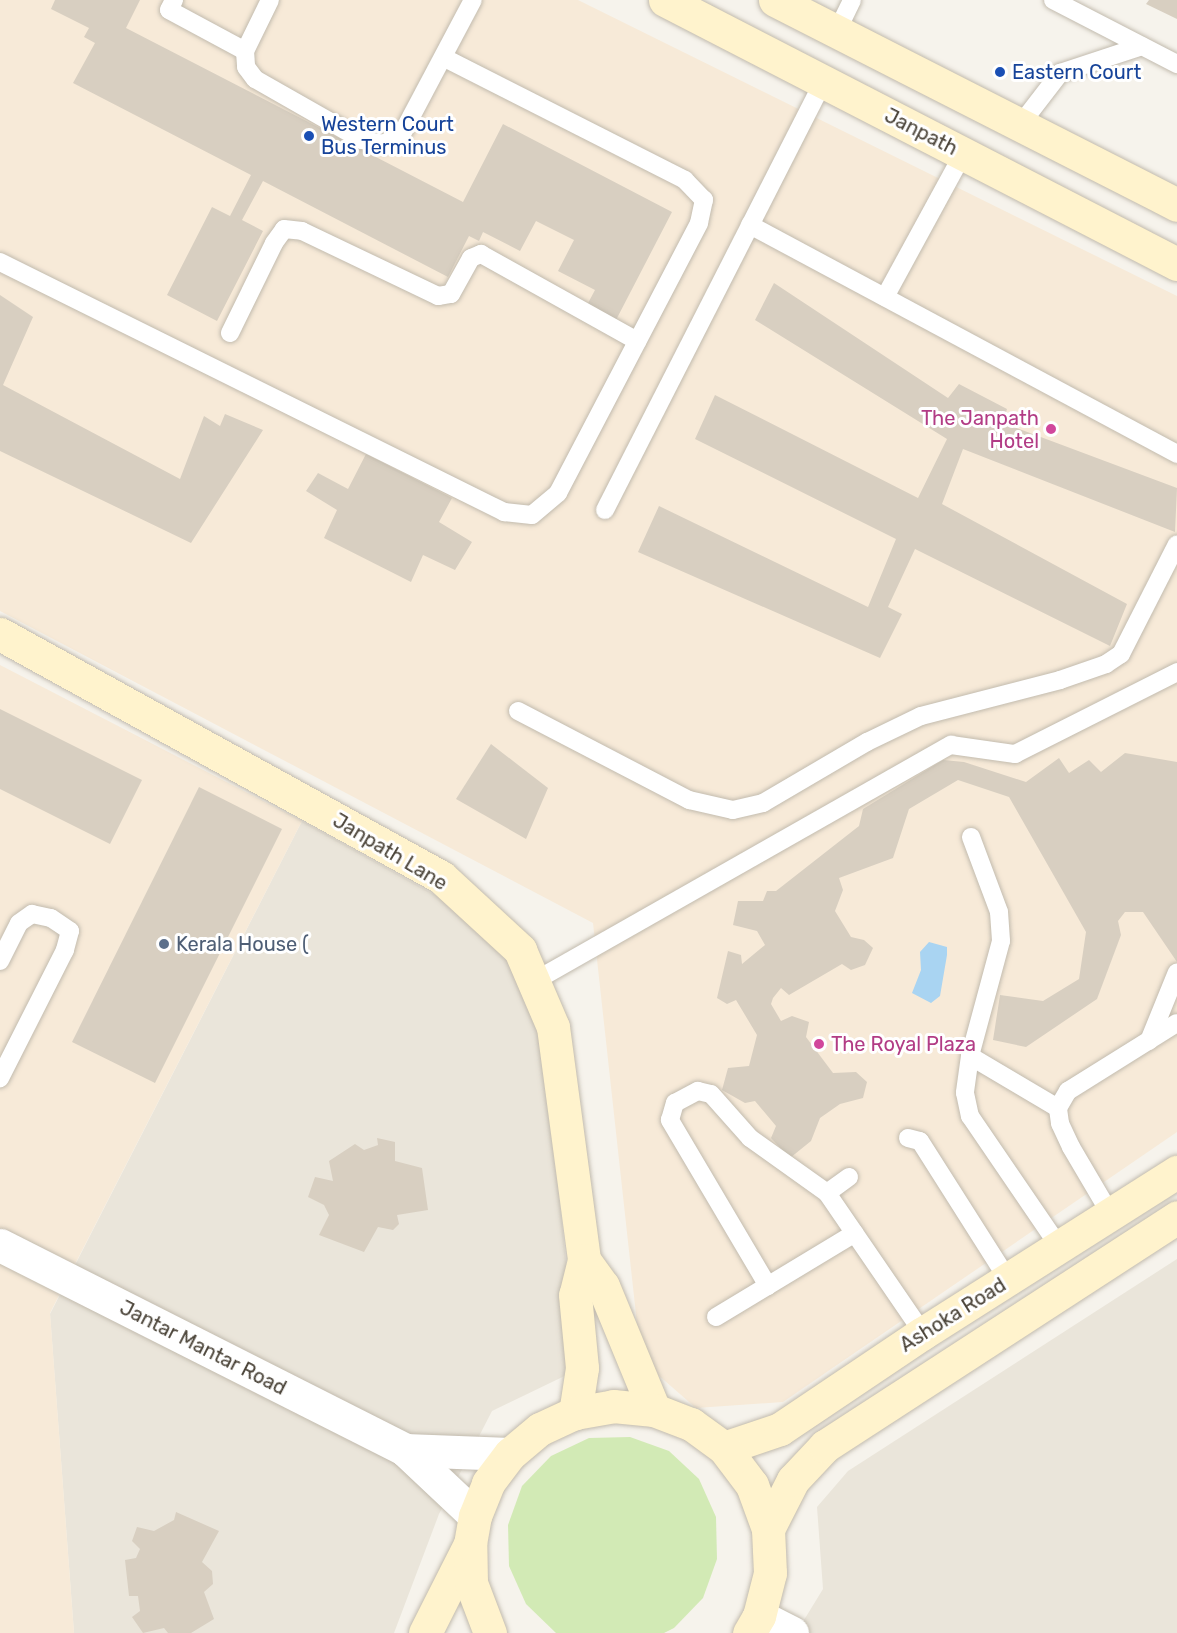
<!DOCTYPE html>
<style>
body{margin:0}
#map{position:relative;width:1177px;height:1633px;overflow:hidden;background:#f6f3ec;font-family:Rubik,sans-serif}
div>[style]{position:absolute}
[style*='--x']{left:calc(var(--x)*1px);top:calc(var(--y)*1px);width:calc(var(--w)*1px);rotate:calc(var(--a)*1deg)}
.residential>*{inset:0;background:#eae5da}
.commercial>*{inset:0;background:#f7ead8}
.green>*{inset:0;background:#d2eab5}
.water>*{inset:0;background:#a9d4f2}
.building>*{inset:0;background:#d8cfc1}
.roads{filter:drop-shadow(0 0 2px #c2bbae) drop-shadow(0 0 2px #c2bbae)}
.lane>*{height:18px;margin:-9px;padding:0 9px;transform-origin:9px;border-radius:9px;background:#fff}
.street>*{height:33px;margin:-16.5px;padding:0 16.5px;transform-origin:16.5px;border-radius:16.5px;background:#fff}
.secondary>*{height:33px;margin:-16.5px;padding:0 16.5px;transform-origin:16.5px;border-radius:16.5px;background:#fff3cd}
.dots>*{width:16px;height:16px;translate:-50% -50%;box-sizing:border-box;border:3px solid #fff;border-radius:50%}
span{translate:-50% -50%;white-space:nowrap;text-align:center;line-height:1.15;-webkit-text-stroke:6px #fff;paint-order:stroke}
.transit-label{font-size:20px;color:#164399}
.left{translate:0 -50%;text-align:left}
.street-label{font-size:20px;color:#4b4439}
.hotel-label{font-size:20px;color:#b23c85}
.right{translate:-100% -50%;text-align:right}
.service-label{font-size:20px;color:#4e5e75}
</style>
<div id="map">
<div class="residential">
<i style="clip-path:polygon(302px 821px,534px 950px,577px 1370px,492px 1411px,439px 1514px,394px 1633px,74px 1633px,50px 1314px)"></i>
<i style="clip-path:polygon(1177px 1259px,1177px 1633px,796px 1633px,823px 1589px,817px 1507px,848px 1471px)"></i>
</div>
<div class="commercial">
<i style="clip-path:polygon(0 0,578px 0,1177px 296px,1177px 1132px,783px 1402px,696px 1408px,641px 1360px,593px 923px,0 611px)"></i>
<i style="clip-path:polygon(0 665px,302px 821px,50px 1313px,74px 1633px,0 1633px)"></i>
</div>
<div class="green">
<i style="clip-path:polygon(630px 1437px,669px 1451px,699px 1479px,716px 1517px,717px 1559px,703px 1598px,674px 1628px,664px 1633px,556px 1633px,526px 1604px,509px 1566px,508px 1525px,522px 1486px,551px 1456px,589px 1438px)"></i>
</div>
<div class="water">
<i style="clip-path:polygon(929px 942px,947px 947px,947px 955px,940px 996px,931px 1003px,912px 993px,921px 970px,920px 952px)"></i>
</div>
<div class="building">
<i style="clip-path:polygon(55px 0,140px 0,126px 28px,463px 202px,503px 124px,672px 212px,616px 320px,587px 305px,595px 290px,558px 271px,574px 240px,536px 221px,520px 251px,483px 232px,479px 241px,469px 236px,448px 277px,263px 181px,242px 220px,263px 231px,217px 321px,167px 295px,212px 207px,230px 216px,251px 175px,73px 83px,95px 43px,84px 37px,89px 28px,51px 9px)"></i>
<i style="clip-path:polygon(1149px 0,1177px 0,1177px 19px,1146px 4px)"></i>
<i style="clip-path:polygon(774px 283px,948px 398px,959px 384px,1007px 409px,1003px 423px,1177px 488px,1175px 532px,963px 449px,942px 504px,1127px 604px,1110px 646px,915px 549px,888px 607px,902px 614px,880px 658px,638px 552px,659px 506px,868px 607px,896px 539px,695px 439px,715px 395px,918px 498px,947px 439px,755px 320px)"></i>
<i style="clip-path:polygon(0 295px,33px 317px,3px 385px,180px 479px,204px 416px,220px 426px,225px 414px,263px 430px,191px 543px,0 451px)"></i>
<i style="clip-path:polygon(366px 454px,452px 498px,439px 522px,472px 542px,455px 570px,423px 555px,411px 582px,324px 538px,337px 510px,306px 491px,318px 473px,348px 489px)"></i>
<i style="clip-path:polygon(0 709px,142px 780px,110px 844px,0 789px)"></i>
<i style="clip-path:polygon(491px 744px,548px 788px,526px 839px,456px 799px)"></i>
<i style="clip-path:polygon(1125px 753px,1177px 762px,1177px 962px,1143px 912px,1125px 912px,1118px 921px,1121px 935px,1097px 999px,1026px 1047px,993px 1040px,1000px 995px,1043px 1001px,1079px 979px,1086px 932px,1009px 797px,958px 780px,909px 809px,893px 858px,839px 878px,843px 890px,835px 911px,851px 937px,864px 940px,873px 948px,865px 965px,851px 970px,842px 964px,789px 995px,781px 988px,773px 998px,771px 1004px,781px 1021px,792px 1016px,809px 1022px,806px 1037px,833px 1073px,856px 1072px,867px 1082px,863px 1098px,840px 1104px,820px 1118px,811px 1141px,790px 1158px,771px 1138px,776px 1126px,755px 1101px,745px 1103px,722px 1090px,728px 1068px,749px 1066px,757px 1035px,736px 1000px,727px 1004px,717px 998px,728px 951px,741px 955px,742px 964px,765px 945px,757px 931px,733px 925px,738px 901px,763px 901px,767px 891px,776px 891px,859px 826px,863px 809px,943px 760px,964px 762px,1026px 782px,1059px 758px,1069px 773px,1089px 760px,1101px 772px)"></i>
<i style="clip-path:polygon(199px 787px,282px 829px,155px 1083px,72px 1042px)"></i>
<i style="clip-path:polygon(377px 1138px,395px 1142px,395px 1161px,422px 1168px,428px 1210px,397px 1215px,399px 1224px,393px 1230px,378px 1227px,364px 1252px,319px 1235px,329px 1215px,324px 1205px,308px 1197px,315px 1177px,333px 1181px,329px 1161px,355px 1144px,364px 1150px,378px 1145px)"></i>
<i style="clip-path:polygon(176px 1512px,219px 1531px,202px 1562px,212px 1571px,213px 1584px,204px 1592px,214px 1619px,191px 1633px,168px 1633px,164px 1628px,143px 1633px,132px 1617px,140px 1611px,138px 1596px,129px 1596px,125px 1560px,136px 1558px,140px 1549px,132px 1541px,137px 1527px,154px 1531px,174px 1520px)"></i>
</div>
<div class="roads">
<div class="lane">
<i style="--x:174;--y:0;--w:11;--a:117"></i>
<i style="--x:169;--y:10;--w:86;--a:28.3"></i>
<i style="--x:270;--y:0;--w:57;--a:116.1"></i>
<i style="--x:245;--y:51;--w:16;--a:86"></i>
<i style="--x:246;--y:67;--w:15;--a:53"></i>
<i style="--x:255;--y:79;--w:123;--a:29.7"></i>
<i style="--x:362;--y:140;--w:22;--a:10"></i>
<i style="--x:384;--y:144;--w:22;--a:-32"></i>
<i style="--x:403;--y:132;--w:149;--a:-62.1"></i>
<i style="--x:1053;--y:0;--w:140;--a:27.3"></i>
<i style="--x:837;--y:31;--w:34;--a:-64"></i>
<i style="--x:1020;--y:125;--w:66;--a:-52.4"></i>
<i style="--x:1060;--y:73;--w:86;--a:-18.2"></i>
<i style="--x:750;--y:225;--w:485;--a:28.2"></i>
<i style="--x:0;--y:262;--w:563;--a:26.38"></i>
<i style="--x:504;--y:512;--w:28;--a:6"></i>
<i style="--x:532;--y:515;--w:34;--a:-40"></i>
<i style="--x:558;--y:493;--w:305;--a:-62.4"></i>
<i style="--x:699;--y:223;--w:24;--a:-78"></i>
<i style="--x:704;--y:200;--w:28;--a:-134"></i>
<i style="--x:685;--y:180;--w:271;--a:-153.1"></i>
<i style="--x:885;--y:297;--w:163;--a:-61.4"></i>
<i style="--x:230;--y:333;--w:100;--a:-63.9"></i>
<i style="--x:274;--y:243;--w:17;--a:-54"></i>
<i style="--x:284;--y:229;--w:18;--a:6"></i>
<i style="--x:302;--y:231;--w:151;--a:25.5"></i>
<i style="--x:438;--y:296;--w:13;--a:-9"></i>
<i style="--x:451;--y:294;--w:41;--a:-60.9"></i>
<i style="--x:471;--y:258;--w:11;--a:-22"></i>
<i style="--x:481;--y:254;--w:179;--a:29.1"></i>
<i style="--x:605;--y:510;--w:480;--a:-63"></i>
<i style="--x:518;--y:711;--w:193;--a:27.5"></i>
<i style="--x:689;--y:800;--w:45;--a:12.8"></i>
<i style="--x:733;--y:810;--w:31;--a:-13"></i>
<i style="--x:763;--y:803;--w:121;--a:-30.4"></i>
<i style="--x:867;--y:742;--w:60;--a:-25.7"></i>
<i style="--x:921;--y:716;--w:144;--a:-14.5"></i>
<i style="--x:1060;--y:680;--w:49;--a:-19.2"></i>
<i style="--x:1106;--y:664;--w:18;--a:-34"></i>
<i style="--x:1121;--y:654;--w:123;--a:-63"></i>
<i style="--x:971;--y:837;--w:80;--a:69.5"></i>
<i style="--x:999;--y:912;--w:29;--a:86"></i>
<i style="--x:1001;--y:941;--w:119;--a:105.1"></i>
<i style="--x:970;--y:1056;--w:102;--a:30.6"></i>
<i style="--x:0;--y:961;--w:42;--a:-63.4"></i>
<i style="--x:19;--y:923;--w:16;--a:-35"></i>
<i style="--x:32;--y:914;--w:19;--a:12"></i>
<i style="--x:51;--y:918;--w:23;--a:34"></i>
<i style="--x:70;--y:931;--w:20;--a:105"></i>
<i style="--x:65;--y:950;--w:144;--a:116.9"></i>
<i style="--x:533;--y:982;--w:481;--a:-29.6"></i>
<i style="--x:951;--y:745;--w:65;--a:8"></i>
<i style="--x:1015;--y:754;--w:182;--a:-26.8"></i>
<i style="--x:1149;--y:1041;--w:74;--a:-67.9"></i>
<i style="--x:970;--y:1056;--w:37;--a:98"></i>
<i style="--x:965;--y:1093;--w:24;--a:78"></i>
<i style="--x:970;--y:1116;--w:160;--a:55.7"></i>
<i style="--x:908;--y:1138;--w:12;--a:14"></i>
<i style="--x:920;--y:1141;--w:166;--a:57.6"></i>
<i style="--x:849;--y:1177;--w:27;--a:144"></i>
<i style="--x:827;--y:1193;--w:170;--a:55.6"></i>
<i style="--x:1111;--y:1215;--w:79;--a:-120.5"></i>
<i style="--x:1071;--y:1147;--w:26;--a:-115"></i>
<i style="--x:1060;--y:1123;--w:15;--a:-98"></i>
<i style="--x:1058;--y:1108;--w:20;--a:-60"></i>
<i style="--x:1068;--y:1091;--w:128;--a:-32"></i>
<i style="--x:768;--y:1286;--w:193;--a:-120.6"></i>
<i style="--x:670;--y:1120;--w:18;--a:-74"></i>
<i style="--x:675;--y:1103;--w:26;--a:-28"></i>
<i style="--x:698;--y:1091;--w:13;--a:13"></i>
<i style="--x:711;--y:1094;--w:59;--a:48.4"></i>
<i style="--x:750;--y:1138;--w:95;--a:35.5"></i>
<i style="--x:716;--y:1317;--w:162;--a:-31.1"></i>
</div>
<div class="street">
<i style="--x:0;--y:1245;--w:454;--a:26.8"></i>
<i style="--x:405;--y:1450;--w:96;--a:43.3"></i>
<i style="--x:405;--y:1450;--w:105;--a:2.2"></i>
<i style="--x:759;--y:1616;--w:37;--a:27"></i>
</div>
<div class="secondary">
<i style="--x:665;--y:0;--w:576;--a:27.28"></i>
<i style="--x:775;--y:0;--w:451;--a:27"></i>
<i style="--x:0;--y:634;--w:504;--a:28.86"></i>
<i style="--x:441;--y:877;--w:108;--a:42.7"></i>
<i style="--x:520;--y:950;--w:84;--a:66.8"></i>
<i style="--x:553;--y:1027;--w:235;--a:82.4"></i>
<i style="--x:584;--y:1260;--w:36;--a:104"></i>
<i style="--x:575;--y:1295;--w:73;--a:84.5"></i>
<i style="--x:582;--y:1368;--w:46;--a:98.8"></i>
<i style="--x:584;--y:1260;--w:32;--a:54"></i>
<i style="--x:603;--y:1286;--w:134;--a:67.6"></i>
<i style="--x:724;--y:1448;--w:59;--a:-18.7"></i>
<i style="--x:780;--y:1429;--w:172;--a:-33.9"></i>
<i style="--x:923;--y:1333;--w:301;--a:-32.4"></i>
<i style="--x:768;--y:1529;--w:55;--a:-63"></i>
<i style="--x:793;--y:1480;--w:47;--a:-46.7"></i>
<i style="--x:825;--y:1446;--w:420;--a:-33"></i>
<i style="--x:425;--y:1633;--w:97;--a:-63.2"></i>
<i style="--x:490;--y:1633;--w:53;--a:-110.8"></i>
<i style="--x:471;--y:1583;--w:39;--a:-91"></i>
<i style="--x:470;--y:1544;--w:28;--a:-80"></i>
<i style="--x:475;--y:1516;--w:35;--a:-68"></i>
<i style="--x:488;--y:1483;--w:36;--a:-53"></i>
<i style="--x:510;--y:1454;--w:39;--a:-40"></i>
<i style="--x:540;--y:1429;--w:38;--a:-25"></i>
<i style="--x:575;--y:1413;--w:39;--a:-10"></i>
<i style="--x:613;--y:1406;--w:41;--a:5.6"></i>
<i style="--x:654;--y:1410;--w:40;--a:21"></i>
<i style="--x:691;--y:1424;--w:41;--a:36"></i>
<i style="--x:724;--y:1448;--w:46;--a:52.9"></i>
<i style="--x:752;--y:1485;--w:47;--a:70"></i>
<i style="--x:768;--y:1529;--w:44;--a:87.4"></i>
<i style="--x:770;--y:1573;--w:44;--a:104.3"></i>
<i style="--x:759;--y:1616;--w:20;--a:120"></i>
</div>
</div>
<div class="dots">
<i style="left:1000px;top:72px;background:#1a4fb4"></i>
<i style="left:309px;top:136px;background:#1a4fb4"></i>
<i style="left:1051px;top:429px;background:#d1479c"></i>
<i style="left:164px;top:944px;background:#5c6f8a"></i>
<i style="left:819px;top:1044px;background:#d1479c"></i>
</div>
<div class="transit-label">
<span class="left" style="left:1012px;top:72px">Eastern Court</span>
<span class="left" style="left:321px;top:136px">Western Court<br>Bus Terminus</span>
</div>
<div class="street-label">
<span style="left:921px;top:132px;rotate:27deg">Janpath</span>
<span style="left:390px;top:852px;rotate:31deg">Janpath Lane</span>
<span style="left:953px;top:1315px;rotate:-32deg">Ashoka Road</span>
<span style="left:203px;top:1348px;rotate:27deg">Jantar Mantar Road</span>
</div>
<div class="hotel-label">
<span class="right" style="left:1039px;top:430px">The Janpath<br>Hotel</span>
<span class="left" style="left:831px;top:1044px">The Royal Plaza</span>
</div>
<div class="service-label">
<span class="left" style="left:176px;top:944px">Kerala House (</span>
</div>
</div>
